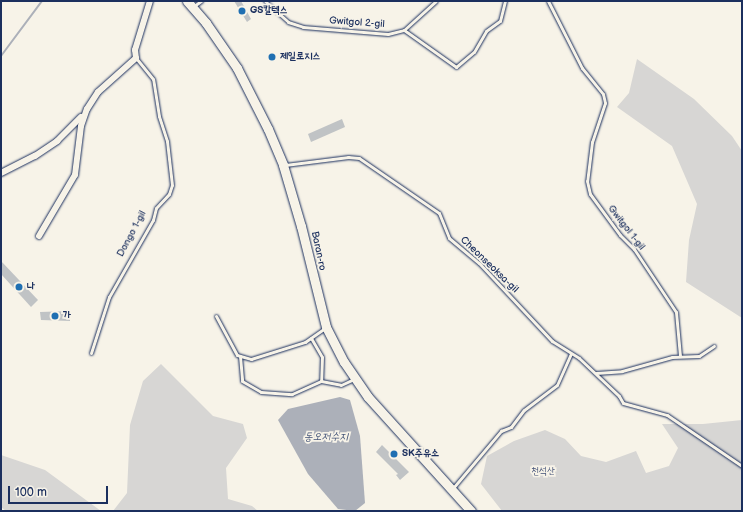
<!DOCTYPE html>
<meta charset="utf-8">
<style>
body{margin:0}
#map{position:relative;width:743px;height:512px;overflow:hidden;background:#f7f3e8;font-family:"Balsamiq Sans","Poor Story",sans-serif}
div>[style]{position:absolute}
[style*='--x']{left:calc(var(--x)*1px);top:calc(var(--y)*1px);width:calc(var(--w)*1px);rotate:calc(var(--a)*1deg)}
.green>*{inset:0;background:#d7d6d4}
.water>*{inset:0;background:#acb0b9}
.stream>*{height:2px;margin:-1px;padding:0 1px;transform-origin:1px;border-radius:1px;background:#acb0b9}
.building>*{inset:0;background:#c0c3c5}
.roads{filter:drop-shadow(0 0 1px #1b2f5e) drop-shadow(0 0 1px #1b2f5e)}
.lane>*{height:3px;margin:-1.5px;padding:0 1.5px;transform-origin:1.5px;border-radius:1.5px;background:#f7f3e8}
.street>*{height:6px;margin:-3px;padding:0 3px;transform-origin:3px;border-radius:3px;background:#f7f3e8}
.primary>*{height:9px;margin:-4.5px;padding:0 4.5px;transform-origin:4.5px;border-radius:4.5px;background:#f7f3e8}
.dots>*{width:11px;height:11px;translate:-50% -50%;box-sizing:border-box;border:2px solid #f7f3e8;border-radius:50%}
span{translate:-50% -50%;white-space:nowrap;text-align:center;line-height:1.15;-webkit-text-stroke:3.5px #f7f3e8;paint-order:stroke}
.poi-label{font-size:10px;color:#1b2f5e;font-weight:700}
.left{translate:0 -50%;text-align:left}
.street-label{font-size:10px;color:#1b2f5e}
.park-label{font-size:10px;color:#415076}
.water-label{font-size:11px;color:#465679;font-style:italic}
.frame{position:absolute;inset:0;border:2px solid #1b2f5e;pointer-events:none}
.scale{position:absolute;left:8px;top:486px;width:100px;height:18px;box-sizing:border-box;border:2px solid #1b2f5e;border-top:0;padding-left:5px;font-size:12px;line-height:14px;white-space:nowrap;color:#1b2f5e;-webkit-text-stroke:3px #f7f3e8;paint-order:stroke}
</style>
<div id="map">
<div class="green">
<i style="clip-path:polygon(637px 59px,694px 99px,732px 136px,742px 151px,742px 318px,686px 282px,689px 240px,697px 204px,672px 146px,617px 107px,629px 93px)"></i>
<i style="clip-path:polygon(161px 364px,213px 416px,243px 424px,247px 438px,226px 468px,228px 499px,252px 506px,258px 511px,113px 511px,127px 493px,130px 425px,143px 381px)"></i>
<i style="clip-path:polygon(742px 420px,742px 511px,502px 511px,481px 484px,487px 456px,514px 441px,545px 430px,565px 439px,581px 456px,606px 462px,636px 451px,646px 473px,669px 466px,678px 448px,662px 424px,703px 424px)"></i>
<i style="clip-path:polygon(1px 455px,45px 470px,101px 511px,6px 511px,1px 507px)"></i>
</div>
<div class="water">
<i style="clip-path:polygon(340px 397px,350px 400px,360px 436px,365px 503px,355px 511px,338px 509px,308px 474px,278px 420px,288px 409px)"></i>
</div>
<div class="stream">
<i style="--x:1;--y:56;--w:69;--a:-53.3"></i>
</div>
<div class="building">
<i style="clip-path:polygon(234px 1px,241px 1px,251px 19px,247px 22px)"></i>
<i style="clip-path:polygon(342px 119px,345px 127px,311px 142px,308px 134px)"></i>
<i style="clip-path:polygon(1px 261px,38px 300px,31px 307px,1px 274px)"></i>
<i style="clip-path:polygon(70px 311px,70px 321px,41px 320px,40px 312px)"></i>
<i style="clip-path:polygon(382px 445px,409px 472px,400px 480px,396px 475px,398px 474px,376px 452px)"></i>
</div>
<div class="roads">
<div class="lane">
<i style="--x:265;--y:1;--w:31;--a:42"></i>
<i style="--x:288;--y:22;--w:16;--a:18"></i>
<i style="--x:303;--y:27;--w:85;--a:4.7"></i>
<i style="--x:388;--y:34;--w:16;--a:-14"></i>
<i style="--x:404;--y:30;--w:64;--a:35.4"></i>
<i style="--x:456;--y:67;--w:23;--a:-40"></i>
<i style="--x:474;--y:52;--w:24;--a:-60"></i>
<i style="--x:486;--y:31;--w:17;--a:-36"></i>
<i style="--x:500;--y:21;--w:21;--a:-76"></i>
<i style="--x:548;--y:1;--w:75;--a:63.1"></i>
<i style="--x:582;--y:68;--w:33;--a:51"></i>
<i style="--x:603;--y:94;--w:9;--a:77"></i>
<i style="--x:605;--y:103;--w:41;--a:108.4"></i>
<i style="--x:592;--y:142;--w:39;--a:97"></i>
<i style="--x:587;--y:181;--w:13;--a:77"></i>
<i style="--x:590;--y:194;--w:51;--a:53.8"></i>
<i style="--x:620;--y:235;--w:20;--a:45"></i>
<i style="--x:634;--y:249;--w:76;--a:56.3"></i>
<i style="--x:676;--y:312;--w:44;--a:84.8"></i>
<i style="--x:194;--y:6;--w:9;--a:-36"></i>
<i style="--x:404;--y:30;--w:43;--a:-42.2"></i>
<i style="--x:285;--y:165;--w:64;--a:-7.2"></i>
<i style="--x:348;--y:157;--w:11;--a:5"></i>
<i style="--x:359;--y:158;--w:97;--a:34.5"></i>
<i style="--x:439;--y:213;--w:27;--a:68"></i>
<i style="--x:449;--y:238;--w:39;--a:40"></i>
<i style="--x:479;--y:263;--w:107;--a:46.9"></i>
<i style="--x:552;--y:341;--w:32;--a:32"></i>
<i style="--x:579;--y:358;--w:55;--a:43.5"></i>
<i style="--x:619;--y:396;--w:8;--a:60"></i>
<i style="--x:623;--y:403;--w:46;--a:15.3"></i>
<i style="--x:667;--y:415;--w:91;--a:34.2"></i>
<i style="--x:216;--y:316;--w:44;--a:61.7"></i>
<i style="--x:237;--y:355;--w:15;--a:16"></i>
<i style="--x:251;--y:359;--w:57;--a:-17.5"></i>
<i style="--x:305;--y:342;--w:24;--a:-35"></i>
<i style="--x:311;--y:338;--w:22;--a:60"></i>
<i style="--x:322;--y:357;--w:24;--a:92"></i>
<i style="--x:91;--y:353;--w:59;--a:-72.2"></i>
<i style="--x:109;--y:297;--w:89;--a:-60.3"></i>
<i style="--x:153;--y:220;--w:12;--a:-76"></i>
<i style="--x:156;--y:208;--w:19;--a:-47"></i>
<i style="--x:169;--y:194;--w:9;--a:-72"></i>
<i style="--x:172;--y:185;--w:44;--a:-96.5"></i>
<i style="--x:167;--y:141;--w:26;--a:-108"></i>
<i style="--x:159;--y:116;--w:37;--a:-99"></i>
<i style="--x:153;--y:79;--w:27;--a:-129"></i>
<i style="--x:240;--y:356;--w:25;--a:85"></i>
<i style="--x:242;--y:381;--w:22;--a:30"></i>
<i style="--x:261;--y:392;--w:31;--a:4"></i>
<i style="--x:292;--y:394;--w:32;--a:-24"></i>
<i style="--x:321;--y:381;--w:20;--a:11"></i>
<i style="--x:341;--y:385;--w:14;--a:-25"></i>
<i style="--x:596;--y:373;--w:26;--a:-4"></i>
<i style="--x:622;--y:371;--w:52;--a:-15.6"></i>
<i style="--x:672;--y:357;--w:27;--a:-2"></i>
<i style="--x:699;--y:356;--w:18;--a:-34"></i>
<i style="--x:453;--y:488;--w:75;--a:-49.9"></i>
<i style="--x:501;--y:431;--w:11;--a:-22"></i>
<i style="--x:511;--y:427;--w:21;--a:-53"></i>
<i style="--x:524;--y:410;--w:41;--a:-37.1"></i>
<i style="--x:557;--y:385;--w:34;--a:-66"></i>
</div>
<div class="street">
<i style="--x:1;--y:173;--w:38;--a:-27"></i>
<i style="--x:35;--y:156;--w:27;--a:-34"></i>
<i style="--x:57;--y:141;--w:34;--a:-45"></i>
<i style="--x:39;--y:236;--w:71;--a:-59.5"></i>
<i style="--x:75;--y:175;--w:49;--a:-83"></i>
<i style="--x:81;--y:126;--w:18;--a:-71"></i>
<i style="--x:87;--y:109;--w:20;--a:-57"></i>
<i style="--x:98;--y:92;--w:51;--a:-41.8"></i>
<i style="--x:136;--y:58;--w:8;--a:-97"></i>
<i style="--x:135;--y:50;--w:51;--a:-73"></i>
</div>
<div class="primary">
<i style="--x:187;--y:1;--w:29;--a:49"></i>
<i style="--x:206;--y:23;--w:55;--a:55.4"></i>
<i style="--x:237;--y:68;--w:68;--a:63.1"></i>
<i style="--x:268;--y:129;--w:39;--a:67"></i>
<i style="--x:283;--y:165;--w:64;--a:73.6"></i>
<i style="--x:301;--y:226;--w:104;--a:76.1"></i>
<i style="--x:326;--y:327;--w:39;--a:63"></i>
<i style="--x:344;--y:362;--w:42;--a:55.6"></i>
<i style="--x:368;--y:397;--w:154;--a:47.9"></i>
</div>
</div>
<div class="dots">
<i style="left:242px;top:11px;background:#1f6fb2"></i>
<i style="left:272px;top:57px;background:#1f6fb2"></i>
<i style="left:19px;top:287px;background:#1f6fb2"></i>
<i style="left:55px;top:316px;background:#1f6fb2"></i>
<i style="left:394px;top:454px;background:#1f6fb2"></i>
</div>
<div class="poi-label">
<span class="left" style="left:250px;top:11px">GS칼텍스</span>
<span class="left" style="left:280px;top:57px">제일로지스</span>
<span class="left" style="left:27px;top:287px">나</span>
<span class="left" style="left:63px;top:316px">가</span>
<span class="left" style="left:402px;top:454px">SK주유소</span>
</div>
<div class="street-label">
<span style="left:357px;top:23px;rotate:4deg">Gwitgol 2-gil</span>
<span style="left:626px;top:228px;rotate:52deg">Gwitgol 1-gil</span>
<span style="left:132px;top:234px;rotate:-62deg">Dongo 1-gil</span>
<span style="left:318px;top:251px;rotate:78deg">Baran-ro</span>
<span style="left:489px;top:265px;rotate:44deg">Cheonseoksa-gil</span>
</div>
<div class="park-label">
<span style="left:543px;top:472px">천석산</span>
</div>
<div class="water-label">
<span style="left:326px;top:437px">동오저수지</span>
</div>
<div class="frame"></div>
<div class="scale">100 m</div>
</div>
